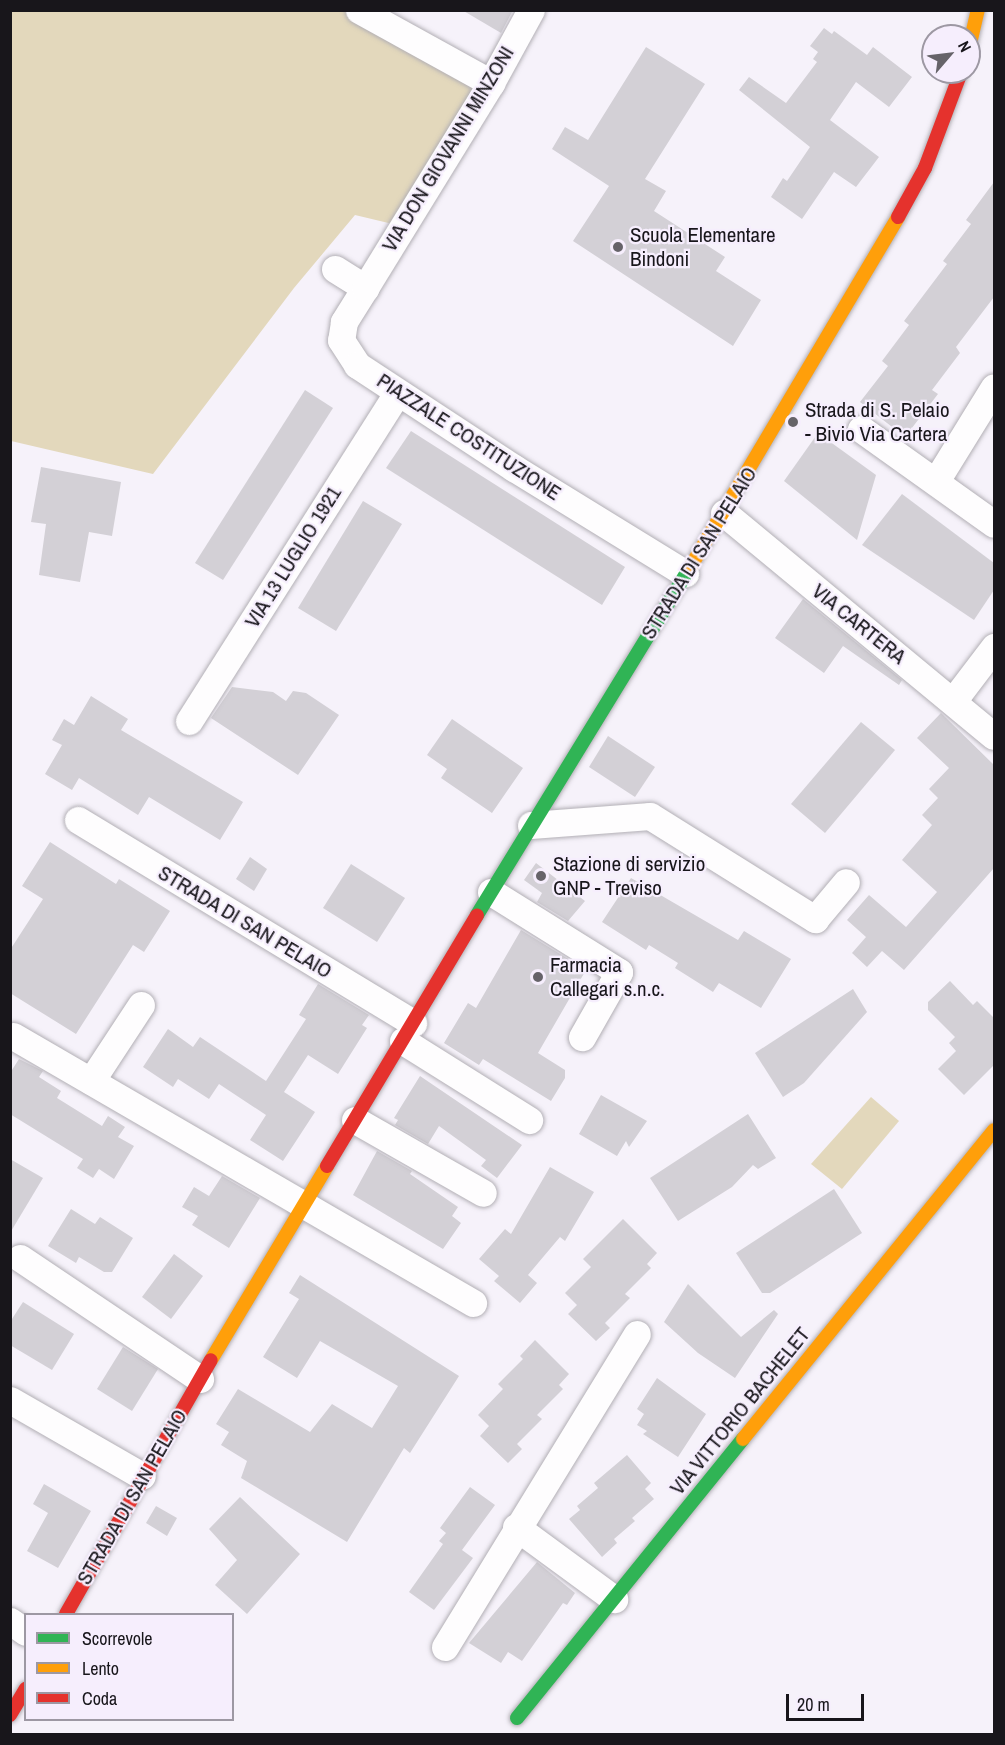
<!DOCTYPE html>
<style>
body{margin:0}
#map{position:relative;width:1005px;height:1745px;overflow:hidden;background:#f6f2fa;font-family:"Archivo Narrow",sans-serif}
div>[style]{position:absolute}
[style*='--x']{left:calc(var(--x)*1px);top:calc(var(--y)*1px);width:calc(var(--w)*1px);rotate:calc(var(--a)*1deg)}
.green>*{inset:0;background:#e3d8bc}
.building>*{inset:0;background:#d3d0d6}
.roads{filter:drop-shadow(0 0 2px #b2afb5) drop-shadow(0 0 2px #b2afb5)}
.street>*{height:27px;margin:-13.5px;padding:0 13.5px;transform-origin:13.5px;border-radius:13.5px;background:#fefdfe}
.fast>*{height:14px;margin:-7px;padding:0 7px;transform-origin:7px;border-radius:7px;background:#30b455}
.slow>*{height:14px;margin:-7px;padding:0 7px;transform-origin:7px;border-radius:7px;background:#ff9f0a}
.jam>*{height:14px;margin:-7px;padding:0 7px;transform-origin:7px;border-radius:7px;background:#e5322d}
.dots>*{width:16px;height:16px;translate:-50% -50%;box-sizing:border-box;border:3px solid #f6eefd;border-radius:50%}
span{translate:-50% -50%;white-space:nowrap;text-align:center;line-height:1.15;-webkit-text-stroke:4.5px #f6eefd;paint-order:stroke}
.street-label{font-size:21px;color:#18161b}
.poi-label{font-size:21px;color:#18161b}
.left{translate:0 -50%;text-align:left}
.frame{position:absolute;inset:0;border:12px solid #18161b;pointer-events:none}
.legend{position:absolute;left:24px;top:1613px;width:210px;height:108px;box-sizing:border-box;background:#f6eefd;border:2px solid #9d98a3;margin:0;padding:8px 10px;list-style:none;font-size:18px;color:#18161b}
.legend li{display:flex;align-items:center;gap:12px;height:30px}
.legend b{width:30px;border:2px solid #9d98a3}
.north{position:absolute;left:921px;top:24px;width:60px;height:60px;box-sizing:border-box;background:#f6eefd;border:2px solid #9d98a3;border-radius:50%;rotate:62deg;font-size:16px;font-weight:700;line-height:24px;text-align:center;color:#18161b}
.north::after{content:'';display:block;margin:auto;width:21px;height:27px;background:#666369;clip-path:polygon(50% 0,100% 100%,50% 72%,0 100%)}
.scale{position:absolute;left:786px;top:1694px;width:78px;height:27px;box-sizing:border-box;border:3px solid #18161b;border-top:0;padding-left:8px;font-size:18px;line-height:21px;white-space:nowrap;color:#18161b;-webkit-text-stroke:4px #f6eefd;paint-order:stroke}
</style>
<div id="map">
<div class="green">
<i style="clip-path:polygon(11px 11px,374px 11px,491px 83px,401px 226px,355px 215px,294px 288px,153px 474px,11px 441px)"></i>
<i style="clip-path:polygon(871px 1097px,899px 1121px,842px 1189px,811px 1164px)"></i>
</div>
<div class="building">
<i style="clip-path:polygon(462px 10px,513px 10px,501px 33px)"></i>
<i style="clip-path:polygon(824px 28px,832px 34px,834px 31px,867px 55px,873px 47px,912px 77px,889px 107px,856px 82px,830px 120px,879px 157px,856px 187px,834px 172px,802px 219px,771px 197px,783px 178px,787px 181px,810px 147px,739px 90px,749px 77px,786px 103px,817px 62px,813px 59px,818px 52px,810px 46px)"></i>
<i style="clip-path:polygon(646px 47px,705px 84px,645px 179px,666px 191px,654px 211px,725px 257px,716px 271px,761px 300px,733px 346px,573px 241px,609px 186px,552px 149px,565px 127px,588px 140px)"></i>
<i style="clip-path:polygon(994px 182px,994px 297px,956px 347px,960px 353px,932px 390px,938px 394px,905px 437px,860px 402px,888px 366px,882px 361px,909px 325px,904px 321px,947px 264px,943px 261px,971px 224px,966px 220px)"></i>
<i style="clip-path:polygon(305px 390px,333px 408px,223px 580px,195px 563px)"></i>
<i style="clip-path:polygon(411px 431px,625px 567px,602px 605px,386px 468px)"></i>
<i style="clip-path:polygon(818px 433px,876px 475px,857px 540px,784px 481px)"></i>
<i style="clip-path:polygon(41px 467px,121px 482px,112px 536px,89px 532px,80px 582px,39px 575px,46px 524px,31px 522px)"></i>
<i style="clip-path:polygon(902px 494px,994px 563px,994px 590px,974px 620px,862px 545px)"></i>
<i style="clip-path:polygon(363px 501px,402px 524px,336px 631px,298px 608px)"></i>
<i style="clip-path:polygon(803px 599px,902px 680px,899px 685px,843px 646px,824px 673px,775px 638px)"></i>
<i style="clip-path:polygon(232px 687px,273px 692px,286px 701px,293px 691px,306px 693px,339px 715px,298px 775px,211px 718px)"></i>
<i style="clip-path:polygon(91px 696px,128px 719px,121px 730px,243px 802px,220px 840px,149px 797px,138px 815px,79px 778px,72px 790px,45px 774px,62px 745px,52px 740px,64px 719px,74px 725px)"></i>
<i style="clip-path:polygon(941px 713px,994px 765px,994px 868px,904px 970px,882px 951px,867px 967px,852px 953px,866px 937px,847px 920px,869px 895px,906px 927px,937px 892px,902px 860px,932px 825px,922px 815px,938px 798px,929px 789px,949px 768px,917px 738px)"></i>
<i style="clip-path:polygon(452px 719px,523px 768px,492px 813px,441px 778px,447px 769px,427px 755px)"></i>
<i style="clip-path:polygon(861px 722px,895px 750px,825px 833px,791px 804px)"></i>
<i style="clip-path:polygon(608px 736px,655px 767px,635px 797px,589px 767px)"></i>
<i style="clip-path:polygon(50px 842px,116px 884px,119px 879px,170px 911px,144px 952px,133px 945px,76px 1034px,10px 993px,10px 950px,43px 899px,22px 886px)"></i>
<i style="clip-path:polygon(250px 857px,267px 869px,254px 891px,236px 879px)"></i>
<i style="clip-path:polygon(536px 863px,585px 901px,568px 921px,537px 902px,542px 893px,524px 880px)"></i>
<i style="clip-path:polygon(351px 864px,405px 898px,377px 942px,323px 908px)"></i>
<i style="clip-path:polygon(631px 878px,738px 940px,744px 931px,791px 959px,761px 1008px,719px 983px,713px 992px,675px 968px,678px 963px,649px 945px,646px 950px,602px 922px)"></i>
<i style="clip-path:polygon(521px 930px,586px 970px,538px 1053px,565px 1070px,565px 1078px,551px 1101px,483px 1059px,479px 1065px,444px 1043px,468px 1003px,476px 1008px)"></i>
<i style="clip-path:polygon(950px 981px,973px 1005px,977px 1001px,994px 1018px,994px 1065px,964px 1095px,938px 1069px,956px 1051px,949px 1043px,955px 1037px,928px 1010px,928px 1002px)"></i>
<i style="clip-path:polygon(318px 984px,369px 1015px,362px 1025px,367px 1028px,338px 1074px,308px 1055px,284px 1092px,315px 1112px,283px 1161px,250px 1140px,266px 1115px,219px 1084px,209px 1099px,178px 1079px,173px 1087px,143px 1067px,168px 1029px,193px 1047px,200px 1037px,266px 1081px,306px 1019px,299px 1015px)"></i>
<i style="clip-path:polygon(853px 989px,867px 1012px,804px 1083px,783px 1097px,755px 1053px)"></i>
<i style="clip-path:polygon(19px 1059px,43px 1071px,39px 1077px,61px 1091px,57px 1098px,102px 1126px,108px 1116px,125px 1127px,118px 1137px,134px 1146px,114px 1179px,99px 1169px,93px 1178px,77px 1168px,83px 1159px,10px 1114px,10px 1073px)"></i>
<i style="clip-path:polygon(420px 1076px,522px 1145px,497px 1178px,481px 1166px,486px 1160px,439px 1126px,428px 1144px,395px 1125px,398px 1120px,394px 1118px)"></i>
<i style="clip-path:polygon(601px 1095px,647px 1121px,629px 1147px,626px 1141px,617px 1156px,579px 1134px)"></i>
<i style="clip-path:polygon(748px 1114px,776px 1158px,758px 1169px,753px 1165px,732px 1187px,678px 1221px,650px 1178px)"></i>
<i style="clip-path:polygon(377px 1151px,412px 1171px,410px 1174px,458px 1207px,452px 1216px,461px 1223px,443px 1249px,353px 1195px)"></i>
<i style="clip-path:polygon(10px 1159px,43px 1178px,10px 1233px)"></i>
<i style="clip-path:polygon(550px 1167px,594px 1192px,565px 1241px,560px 1237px,528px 1275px,537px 1283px,520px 1303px,494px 1281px,499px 1276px,479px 1259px,505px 1229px,511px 1234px)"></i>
<i style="clip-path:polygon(222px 1176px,260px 1198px,229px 1248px,192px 1225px,198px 1216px,182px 1207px,194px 1187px,209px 1196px)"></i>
<i style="clip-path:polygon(834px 1189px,862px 1233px,770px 1293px,762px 1293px,736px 1253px)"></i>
<i style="clip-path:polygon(71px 1209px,95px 1224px,100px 1217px,133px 1238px,112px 1272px,104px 1272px,79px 1257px,76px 1263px,48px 1246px)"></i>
<i style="clip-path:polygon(623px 1219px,657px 1253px,647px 1264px,651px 1268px,625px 1294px,630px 1298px,605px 1323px,610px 1328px,596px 1341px,568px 1314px,577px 1305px,565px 1293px,591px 1267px,583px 1259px)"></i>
<i style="clip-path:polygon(174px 1254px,203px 1276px,171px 1319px,142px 1297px)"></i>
<i style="clip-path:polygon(300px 1275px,459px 1376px,410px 1453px,404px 1448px,347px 1542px,241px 1478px,247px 1461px,221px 1445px,229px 1432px,216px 1424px,238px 1389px,310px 1432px,332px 1404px,372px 1428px,398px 1386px,320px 1341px,297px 1378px,263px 1357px,299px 1299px,289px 1293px)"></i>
<i style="clip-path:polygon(688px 1284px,741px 1337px,774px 1310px,778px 1314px,735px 1378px,698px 1353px,664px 1322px)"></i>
<i style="clip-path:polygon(23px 1302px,74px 1334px,52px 1370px,10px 1345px,10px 1322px)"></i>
<i style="clip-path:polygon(535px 1340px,569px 1374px,559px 1385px,563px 1389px,537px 1415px,542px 1419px,517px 1444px,522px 1449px,508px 1463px,480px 1436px,489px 1426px,478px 1415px,503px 1389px,498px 1384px,523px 1359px,520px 1356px)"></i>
<i style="clip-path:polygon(123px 1347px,158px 1369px,132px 1411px,97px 1389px)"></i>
<i style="clip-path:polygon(657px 1378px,706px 1414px,678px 1457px,643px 1434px,647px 1431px,637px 1425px,644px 1414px,637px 1409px)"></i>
<i style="clip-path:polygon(627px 1455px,651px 1483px,645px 1489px,654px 1499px,632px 1518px,635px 1521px,614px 1539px,617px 1543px,602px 1557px,569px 1519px,580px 1510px,577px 1506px,598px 1488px,594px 1483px)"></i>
<i style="clip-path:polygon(44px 1484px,91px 1511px,58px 1568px,27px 1551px,48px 1513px,33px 1504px)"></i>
<i style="clip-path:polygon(470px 1487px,495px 1505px,462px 1550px,473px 1558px,434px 1610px,409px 1592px,443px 1544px,439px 1541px,446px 1533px,440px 1528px)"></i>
<i style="clip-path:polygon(240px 1497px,300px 1554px,247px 1614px,215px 1585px,237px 1560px,209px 1529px)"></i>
<i style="clip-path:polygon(156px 1506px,177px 1518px,167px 1536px,146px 1523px)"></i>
<i style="clip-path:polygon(537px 1562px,575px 1593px,567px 1605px,563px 1603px,522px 1661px,508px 1652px,501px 1663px,469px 1643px)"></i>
</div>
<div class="roads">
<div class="street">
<i style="--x:359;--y:10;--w:151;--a:28.9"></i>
<i style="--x:335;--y:269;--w:36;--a:32"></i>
<i style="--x:365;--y:288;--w:40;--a:122"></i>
<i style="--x:344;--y:322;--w:18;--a:99"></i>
<i style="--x:341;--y:340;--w:30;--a:57"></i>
<i style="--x:357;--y:365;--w:188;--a:33.3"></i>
<i style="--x:514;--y:468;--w:201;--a:31.6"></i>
<i style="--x:365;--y:288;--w:241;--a:-58.4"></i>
<i style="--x:491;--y:83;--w:83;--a:-61.3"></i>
<i style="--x:861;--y:429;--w:163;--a:35.5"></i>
<i style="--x:936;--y:481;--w:110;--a:-58.3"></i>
<i style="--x:724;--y:513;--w:350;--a:39.6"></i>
<i style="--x:953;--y:701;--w:68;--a:-52.8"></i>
<i style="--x:189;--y:721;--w:388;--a:-57.6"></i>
<i style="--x:78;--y:820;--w:392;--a:31.2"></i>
<i style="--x:531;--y:825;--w:119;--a:-4.3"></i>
<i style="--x:650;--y:816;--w:195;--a:32"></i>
<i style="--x:815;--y:919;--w:48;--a:-50"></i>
<i style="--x:491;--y:892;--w:151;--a:32"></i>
<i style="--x:619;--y:972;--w:75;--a:119.6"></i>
<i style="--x:13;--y:1036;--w:532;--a:30.13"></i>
<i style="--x:403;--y:1041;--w:149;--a:32.1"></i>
<i style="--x:91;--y:1081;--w:91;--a:-56.7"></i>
<i style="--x:355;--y:1120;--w:147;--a:29.7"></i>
<i style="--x:20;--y:1258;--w:217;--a:33.9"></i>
<i style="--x:10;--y:1400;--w:152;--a:29.9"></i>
<i style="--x:516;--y:1527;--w:122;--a:36.3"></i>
<i style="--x:10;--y:1621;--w:19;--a:35"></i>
<i style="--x:445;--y:1647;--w:367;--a:-58.5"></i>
</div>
<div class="fast">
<i style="--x:477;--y:915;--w:409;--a:-58.5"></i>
<i style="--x:517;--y:1718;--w:359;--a:-51"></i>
</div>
<div class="slow">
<i style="--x:969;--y:48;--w:39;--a:-77"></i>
<i style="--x:691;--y:566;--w:406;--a:-59.3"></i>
<i style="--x:211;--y:1360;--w:226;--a:-59.1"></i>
<i style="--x:743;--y:1439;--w:398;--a:-50.9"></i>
</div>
<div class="jam">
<i style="--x:898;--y:217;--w:56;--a:-61.1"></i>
<i style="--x:925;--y:168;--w:103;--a:-69.4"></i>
<i style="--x:327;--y:1166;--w:292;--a:-59.1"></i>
<i style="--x:66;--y:1614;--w:292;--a:-60.3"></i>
<i style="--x:10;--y:1715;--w:31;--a:-59"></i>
</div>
</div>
<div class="dots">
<i style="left:618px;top:247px;background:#666369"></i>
<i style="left:793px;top:422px;background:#666369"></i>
<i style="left:541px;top:876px;background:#666369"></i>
<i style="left:538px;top:977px;background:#666369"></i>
</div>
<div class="street-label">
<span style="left:448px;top:149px;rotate:-59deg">VIA DON GIOVANNI MINZONI</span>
<span style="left:469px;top:437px;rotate:33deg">PIAZZALE COSTITUZIONE</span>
<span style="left:699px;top:553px;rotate:-58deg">STRADA DI SAN PELAIO</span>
<span style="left:293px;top:557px;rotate:-58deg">VIA 13 LUGLIO 1921</span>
<span style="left:859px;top:624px;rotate:39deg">VIA CARTERA</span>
<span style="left:245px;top:922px;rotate:31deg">STRADA DI SAN PELAIO</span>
<span style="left:740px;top:1411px;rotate:-51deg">VIA VITTORIO BACHELET</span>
<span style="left:132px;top:1497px;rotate:-60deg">STRADA DI SAN PELAIO</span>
</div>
<div class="poi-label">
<span class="left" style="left:630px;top:247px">Scuola Elementare<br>Bindoni</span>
<span class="left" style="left:805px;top:422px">Strada di S. Pelaio<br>- Bivio Via Cartera</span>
<span class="left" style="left:553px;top:876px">Stazione di servizio<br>GNP - Treviso</span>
<span class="left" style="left:550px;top:977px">Farmacia<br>Callegari s.n.c.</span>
</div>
<div class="frame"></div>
<ul class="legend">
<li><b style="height:8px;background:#30b455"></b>Scorrevole</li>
<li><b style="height:8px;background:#ff9f0a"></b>Lento</li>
<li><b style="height:8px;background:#e5322d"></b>Coda</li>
</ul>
<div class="north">N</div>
<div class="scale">20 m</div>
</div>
